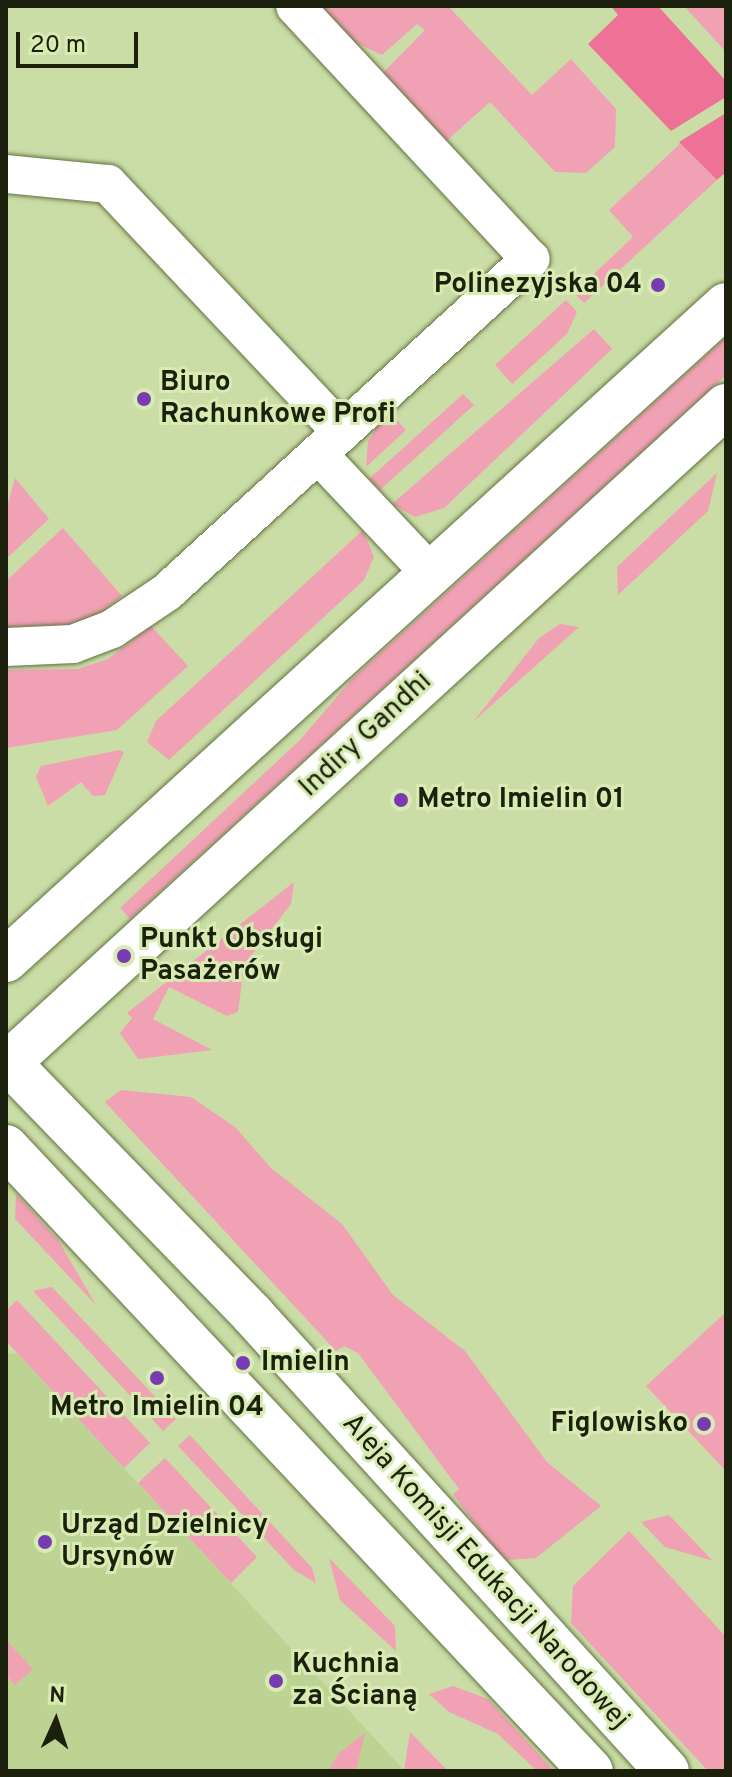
<!DOCTYPE html>
<meta charset="utf-8">
<style>
body{margin:0}
#map{position:relative;width:732px;height:1777px;overflow:hidden;background:#cadda6;font-family:Overpass,sans-serif}
div>[style]{position:absolute}
[style*='--x']{left:calc(var(--x)*1px);top:calc(var(--y)*1px);width:calc(var(--w)*1px);rotate:calc(var(--a)*1deg)}
.built>*{inset:0;background:#bdd394}
.green>*{inset:0;background:#f1a1b4}
.forest>*{inset:0;background:#ed7296}
.roads{filter:drop-shadow(0 0 2px #627240) drop-shadow(0 0 2px #627240)}
.minor>*{height:38px;margin:-19px;padding:0 19px;transform-origin:19px;border-radius:19px;background:#fff}
.tertiary>*{height:44px;margin:-22px;padding:0 22px;transform-origin:22px;border-radius:22px;background:#fff}
.secondary>*{height:44px;margin:-22px;padding:0 22px;transform-origin:22px;border-radius:22px;background:#fff}
.dots>*{width:22px;height:22px;translate:-50% -50%;box-sizing:border-box;border:4px solid #d7ebb3;border-radius:50%}
span{translate:-50% -50%;white-space:nowrap;text-align:center;line-height:1.15;-webkit-text-stroke:6px #d7ebb3;paint-order:stroke}
.poi-label{font-size:28px;color:#1b210c;font-weight:700}
.right{translate:-100% -50%;text-align:right}
.left{translate:0 -50%;text-align:left}
.street-label{font-size:28px;color:#1b210c}
.frame{position:absolute;inset:0;border:8px solid #1b210c;pointer-events:none}
.north{position:absolute;left:16px;top:1681px;width:80px;height:80px;-webkit-text-stroke:6px #d7ebb3;paint-order:stroke;rotate:3deg;font-size:22px;font-weight:700;line-height:32px;text-align:center;color:#1b210c}
.north::after{content:'';display:block;margin:auto;width:28px;height:36px;background:#1b210c;clip-path:polygon(50% 0,100% 100%,50% 72%,0 100%)}
.scale{position:absolute;left:16px;top:32px;width:122px;height:36px;box-sizing:border-box;border:4px solid #1b210c;border-top:0;padding-left:10px;font-size:24px;line-height:28px;white-space:nowrap;color:#1b210c;-webkit-text-stroke:6px #d7ebb3;paint-order:stroke}
</style>
<div id="map">
<div class="built">
<i style="clip-path:polygon(6px 1353px,18px 1354px,405px 1771px,6px 1771px)"></i>
</div>
<div class="green">
<i style="clip-path:polygon(318px 6px,448px 6px,532px 95px,571px 59px,616px 109px,615px 147px,586px 173px,555px 172px,490px 102px,442px 145px,379px 77px,425px 30px,417px 24px,382px 55px,350px 40px)"></i>
<i style="clip-path:polygon(684px 6px,726px 6px,726px 52px)"></i>
<i style="clip-path:polygon(681px 143px,717px 180px,584px 303px,574px 293px,633px 237px,609px 210px)"></i>
<i style="clip-path:polygon(566px 300px,577px 312px,567px 334px,512px 384px,495px 365px)"></i>
<i style="clip-path:polygon(594px 329px,612px 349px,444px 508px,415px 517px,392px 504px)"></i>
<i style="clip-path:polygon(726px 337px,726px 375px,130px 919px,120px 908px,300px 740px,353px 678px)"></i>
<i style="clip-path:polygon(463px 394px,474px 405px,380px 490px,369px 479px)"></i>
<i style="clip-path:polygon(387px 409px,406px 430px,366px 467px,368px 442px)"></i>
<i style="clip-path:polygon(717px 473px,708px 511px,618px 595px,617px 567px)"></i>
<i style="clip-path:polygon(15px 478px,49px 519px,6px 559px,6px 510px)"></i>
<i style="clip-path:polygon(63px 528px,122px 596px,86px 624px,6px 630px,6px 581px)"></i>
<i style="clip-path:polygon(363px 530px,374px 557px,364px 580px,169px 760px,147px 742px,156px 721px)"></i>
<i style="clip-path:polygon(560px 624px,579px 627px,474px 721px,539px 638px)"></i>
<i style="clip-path:polygon(151px 626px,188px 666px,117px 730px,6px 748px,6px 670px,78px 669px,108px 659px)"></i>
<i style="clip-path:polygon(119px 750px,124px 752px,105px 795px,93px 796px,81px 782px,48px 806px,36px 777px,41px 766px)"></i>
<i style="clip-path:polygon(294px 882px,291px 904px,244px 965px,238px 1012px,227px 1016px,169px 987px,153px 1019px,212px 1050px,138px 1059px,120px 1033px,132px 1018px,127px 1013px)"></i>
<i style="clip-path:polygon(121px 1090px,191px 1097px,235px 1127px,270px 1167px,342px 1224px,393px 1295px,465px 1351px,547px 1462px,601px 1506px,536px 1558px,507px 1560px,493px 1548px,453px 1494px,459px 1489px,358px 1353px,344px 1346px,336px 1351px,105px 1102px)"></i>
<i style="clip-path:polygon(16px 1194px,58px 1240px,96px 1305px,15px 1219px)"></i>
<i style="clip-path:polygon(52px 1287px,176px 1419px,163px 1431px,33px 1291px)"></i>
<i style="clip-path:polygon(17px 1300px,150px 1443px,124px 1468px,6px 1341px,6px 1311px)"></i>
<i style="clip-path:polygon(726px 1312px,726px 1471px,646px 1386px)"></i>
<i style="clip-path:polygon(190px 1435px,312px 1568px,316px 1583px,294px 1570px,178px 1446px)"></i>
<i style="clip-path:polygon(165px 1458px,257px 1557px,231px 1583px,138px 1483px)"></i>
<i style="clip-path:polygon(669px 1515px,713px 1561px,665px 1547px,641px 1522px)"></i>
<i style="clip-path:polygon(629px 1531px,726px 1637px,726px 1771px,708px 1771px,571px 1623px,573px 1586px)"></i>
<i style="clip-path:polygon(329px 1558px,395px 1626px,396px 1651px,340px 1600px)"></i>
<i style="clip-path:polygon(6px 1640px,33px 1669px,15px 1685px,6px 1675px)"></i>
<i style="clip-path:polygon(453px 1686px,488px 1699px,554px 1771px,537px 1771px,498px 1734px,449px 1712px,429px 1694px)"></i>
<i style="clip-path:polygon(410px 1732px,448px 1771px,404px 1771px)"></i>
<i style="clip-path:polygon(365px 1733px,356px 1771px,328px 1771px,339px 1753px)"></i>
</div>
<div class="forest">
<i style="clip-path:polygon(611px 6px,658px 6px,726px 81px,726px 97px,671px 131px,588px 44px,618px 15px)"></i>
<i style="clip-path:polygon(726px 113px,726px 172px,717px 180px,679px 142px)"></i>
</div>
<div class="roads">
<div class="minor">
<i style="--x:6;--y:174;--w:102;--a:5.6"></i>
<i style="--x:108;--y:184;--w:341;--a:46.7"></i>
<i style="--x:318;--y:454;--w:165;--a:46.7"></i>
<i style="--x:6;--y:647;--w:67;--a:-2.6"></i>
<i style="--x:73;--y:644;--w:42;--a:-21"></i>
<i style="--x:112;--y:629;--w:66;--a:-33.9"></i>
<i style="--x:167;--y:592;--w:493;--a:-42.5"></i>
<i style="--x:530;--y:259;--w:345;--a:-132.9"></i>
</div>
<div class="tertiary">
<i style="--x:6;--y:960;--w:973;--a:-42.29"></i>
<i style="--x:6;--y:1065;--w:976;--a:-42.47"></i>
</div>
<div class="secondary">
<i style="--x:6;--y:1060;--w:354;--a:45.9"></i>
<i style="--x:252;--y:1314;--w:617;--a:47.76"></i>
<i style="--x:6;--y:1147;--w:855;--a:46.85"></i>
</div>
</div>
<div class="dots">
<i style="left:658px;top:285px;background:#773cb2"></i>
<i style="left:144px;top:399px;background:#773cb2"></i>
<i style="left:401px;top:800px;background:#773cb2"></i>
<i style="left:124px;top:956px;background:#773cb2"></i>
<i style="left:243px;top:1363px;background:#773cb2"></i>
<i style="left:157px;top:1378px;background:#773cb2"></i>
<i style="left:704px;top:1424px;background:#773cb2"></i>
<i style="left:45px;top:1542px;background:#773cb2"></i>
<i style="left:276px;top:1681px;background:#773cb2"></i>
</div>
<div class="poi-label">
<span class="right" style="left:642px;top:285px">Polinezyjska 04</span>
<span class="left" style="left:160px;top:399px">Biuro<br>Rachunkowe Profi</span>
<span class="left" style="left:417px;top:800px">Metro Imielin 01</span>
<span class="left" style="left:140px;top:956px">Punkt Obsługi<br>Pasażerów</span>
<span class="left" style="left:261px;top:1363px">Imielin</span>
<span style="left:157px;top:1408px">Metro Imielin 04</span>
<span class="right" style="left:688px;top:1424px">Figlowisko</span>
<span class="left" style="left:61px;top:1542px">Urząd Dzielnicy<br>Ursynów</span>
<span class="left" style="left:292px;top:1681px">Kuchnia<br>za Ścianą</span>
</div>
<div class="street-label">
<span style="left:366px;top:735px;rotate:-43deg">Indiry Gandhi</span>
<span style="left:485px;top:1572px;rotate:48deg">Aleja Komisji Edukacji Narodowej</span>
</div>
<div class="frame"></div>
<div class="north">N</div>
<div class="scale">20 m</div>
</div>
